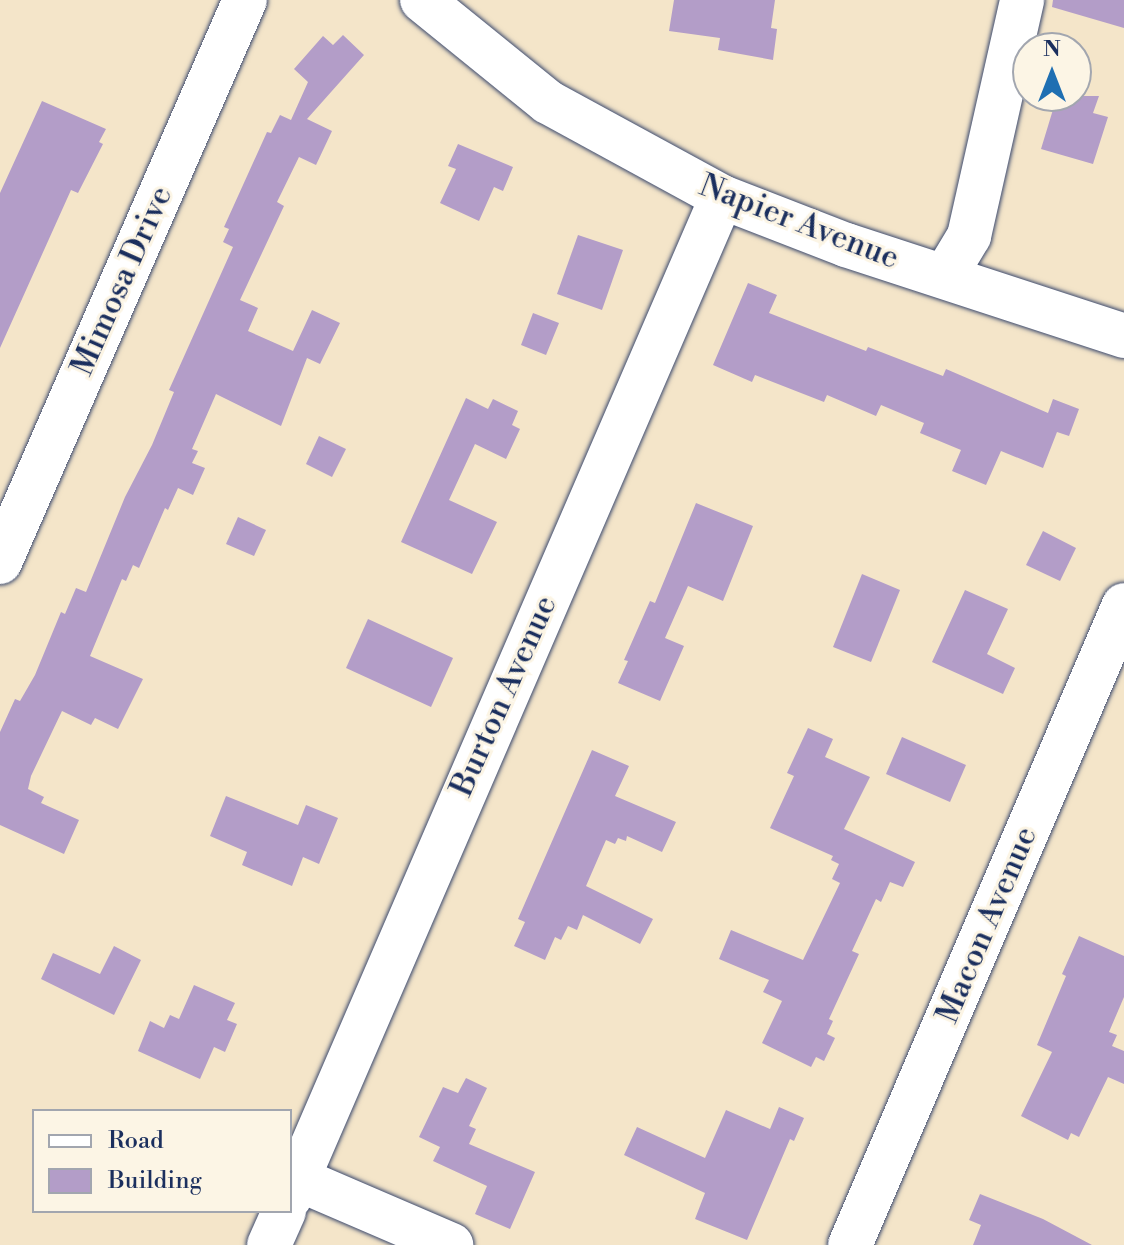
<!DOCTYPE html>
<style>
body{margin:0}
#map{position:relative;width:1124px;height:1245px;overflow:hidden;background:#f4e5c9;font-family:"Libre Bodoni",serif}
div>[style]{position:absolute}
[style*='--x']{left:calc(var(--x)*1px);top:calc(var(--y)*1px);width:calc(var(--w)*1px);rotate:calc(var(--a)*1deg)}
.building>*{inset:0;background:#b39dc8}
.roads{filter:drop-shadow(0 0 2px #3c4a6e) drop-shadow(0 0 2px #3c4a6e)}
.minor>*{height:44px;margin:-22px;padding:0 22px;transform-origin:22px;border-radius:22px;background:#fff}
span{translate:-50% -50%;white-space:nowrap;text-align:center;line-height:1.15;-webkit-text-stroke:6px #fcf5e5;paint-order:stroke}
.street-label{font-size:32px;color:#1b2f5e}
.legend{position:absolute;left:32px;top:1109px;width:260px;height:104px;box-sizing:border-box;background:#fcf5e5;border:2px solid #a2a6af;margin:0;padding:10px 14px;list-style:none;font-size:24px;color:#1b2f5e}
.legend li{display:flex;align-items:center;gap:16px;height:40px}
.legend b{width:40px;border:2px solid #a2a6af}
.north{position:absolute;left:1012px;top:32px;width:80px;height:80px;box-sizing:border-box;background:#fcf5e5;border:2px solid #a2a6af;border-radius:50%;rotate:0deg;font-size:22px;font-weight:700;line-height:32px;text-align:center;color:#1b2f5e}
.north::after{content:'';display:block;margin:auto;width:28px;height:36px;background:#1f6fb2;clip-path:polygon(50% 0,100% 100%,50% 72%,0 100%)}
</style>
<div id="map">
<div class="building">
<i style="clip-path:polygon(674px 0,775px 0,771px 28px,777px 29px,773px 60px,718px 50px,720px 38px,669px 31px)"></i>
<i style="clip-path:polygon(1053px 0,1124px 0,1124px 28px,1052px 7px)"></i>
<i style="clip-path:polygon(343px 35px,364px 55px,307px 119px,332px 131px,316px 165px,299px 157px,277px 202px,284px 206px,240px 300px,258px 308px,248px 331px,293px 351px,312px 310px,340px 323px,320px 364px,307px 358px,281px 426px,216px 394px,192px 449px,198px 451px,192px 463px,205px 468px,193px 495px,178px 488px,168px 510px,165px 508px,139px 568px,133px 565px,126px 581px,122px 579px,90px 656px,143px 679px,118px 729px,95px 718px,91px 725px,62px 711px,31px 776px,28px 789px,44px 797px,41px 803px,79px 820px,64px 854px,0 825px,0 732px,15px 699px,20px 701px,35px 675px,61px 612px,65px 614px,76px 588px,86px 592px,125px 497px,152px 445px,174px 392px,169px 390px,233px 247px,223px 242px,229px 229px,224px 227px,267px 132px,271px 133px,280px 115px,291px 120px,308px 82px,294px 69px,323px 36px,333px 45px)"></i>
<i style="clip-path:polygon(1065px 96px,1099px 96px,1093px 113px,1108px 117px,1093px 164px,1041px 149px,1055px 103px,1062px 105px)"></i>
<i style="clip-path:polygon(42px 101px,106px 129px,99px 142px,103px 144px,78px 193px,71px 190px,0 348px,0 193px)"></i>
<i style="clip-path:polygon(458px 144px,513px 167px,503px 191px,494px 187px,479px 221px,440px 203px,456px 169px,448px 166px)"></i>
<i style="clip-path:polygon(578px 235px,623px 250px,602px 310px,557px 294px)"></i>
<i style="clip-path:polygon(748px 283px,777px 295px,769px 313px,866px 351px,868px 347px,943px 376px,946px 369px,1048px 413px,1053px 399px,1079px 409px,1069px 436px,1057px 432px,1043px 468px,1001px 451px,986px 485px,952px 471px,961px 450px,920px 433px,924px 423px,881px 405px,876px 416px,827px 395px,824px 402px,755px 375px,752px 382px,713px 365px)"></i>
<i style="clip-path:polygon(533px 313px,559px 323px,546px 355px,521px 345px)"></i>
<i style="clip-path:polygon(466px 398px,488px 409px,493px 399px,518px 411px,512px 425px,520px 429px,506px 459px,475px 444px,449px 500px,497px 522px,472px 574px,401px 542px)"></i>
<i style="clip-path:polygon(319px 436px,346px 449px,332px 477px,306px 464px)"></i>
<i style="clip-path:polygon(696px 503px,753px 526px,723px 601px,688px 586px,665px 638px,684px 646px,660px 701px,618px 683px,628px 661px,624px 660px,650px 601px,655px 603px)"></i>
<i style="clip-path:polygon(238px 517px,266px 530px,254px 556px,226px 544px)"></i>
<i style="clip-path:polygon(1043px 531px,1076px 548px,1060px 581px,1026px 565px)"></i>
<i style="clip-path:polygon(862px 574px,900px 590px,871px 662px,833px 647px)"></i>
<i style="clip-path:polygon(965px 590px,1008px 609px,987px 654px,1015px 668px,1003px 694px,932px 662px)"></i>
<i style="clip-path:polygon(368px 619px,453px 658px,431px 707px,346px 668px)"></i>
<i style="clip-path:polygon(808px 728px,833px 739px,825px 757px,870px 777px,844px 829px,915px 862px,903px 887px,890px 882px,881px 902px,876px 899px,852px 951px,859px 954px,829px 1019px,833px 1021px,827px 1034px,835px 1038px,824px 1061px,816px 1057px,811px 1067px,762px 1043px,782px 1001px,763px 992px,769px 980px,719px 959px,731px 930px,803px 960px,840px 883px,832px 879px,839px 864px,831px 860px,833px 856px,770px 828px,794px 776px,787px 773px)"></i>
<i style="clip-path:polygon(902px 737px,966px 765px,950px 802px,886px 774px)"></i>
<i style="clip-path:polygon(592px 750px,629px 766px,615px 796px,676px 822px,662px 852px,627px 836px,626px 841px,618px 838px,615px 844px,606px 840px,586px 886px,653px 919px,640px 944px,583px 915px,577px 930px,568px 926px,561px 940px,555px 937px,545px 960px,514px 946px,525px 922px,518px 919px)"></i>
<i style="clip-path:polygon(226px 796px,298px 825px,306px 805px,338px 818px,319px 864px,303px 857px,292px 886px,242px 865px,247px 852px,210px 836px)"></i>
<i style="clip-path:polygon(1079px 936px,1124px 956px,1124px 997px,1109px 1032px,1117px 1035px,1112px 1046px,1124px 1051px,1124px 1084px,1108px 1077px,1079px 1137px,1071px 1133px,1068px 1140px,1021px 1116px,1052px 1052px,1037px 1045px,1066px 976px,1062px 974px)"></i>
<i style="clip-path:polygon(114px 946px,141px 960px,114px 1015px,41px 979px,53px 953px,100px 974px)"></i>
<i style="clip-path:polygon(194px 985px,235px 1003px,227px 1020px,237px 1024px,225px 1052px,214px 1047px,200px 1079px,138px 1051px,150px 1021px,164px 1028px,170px 1015px,179px 1019px)"></i>
<i style="clip-path:polygon(466px 1078px,487px 1088px,469px 1126px,476px 1129px,469px 1144px,535px 1172px,510px 1229px,475px 1214px,487px 1186px,433px 1161px,440px 1147px,419px 1137px,443px 1087px,458px 1093px)"></i>
<i style="clip-path:polygon(779px 1107px,804px 1118px,794px 1141px,790px 1139px,747px 1240px,695px 1219px,705px 1193px,624px 1155px,637px 1127px,705px 1158px,726px 1110px,770px 1129px)"></i>
<i style="clip-path:polygon(980px 1194px,1043px 1219px,1092px 1245px,973px 1245px,981px 1225px,969px 1220px)"></i>
</div>
<div class="roads">
<div class="minor">
<i style="--x:422;--y:0;--w:162;--a:39"></i>
<i style="--x:548;--y:102;--w:198;--a:28.6"></i>
<i style="--x:722;--y:197;--w:133;--a:21.2"></i>
<i style="--x:846;--y:245;--w:293;--a:18.1"></i>
<i style="--x:945;--y:276;--w:47;--a:-59"></i>
<i style="--x:969;--y:236;--w:242;--a:-77.3"></i>
<i style="--x:0;--y:562;--w:613;--a:-66.45"></i>
<i style="--x:298;--y:1179;--w:167;--a:23.3"></i>
<i style="--x:290;--y:1197;--w:1089;--a:-66.64"></i>
<i style="--x:269;--y:1245;--w:37;--a:-66"></i>
<i style="--x:850;--y:1245;--w:696;--a:-66.82"></i>
</div>
</div>
<div class="street-label">
<span style="left:799px;top:222px;rotate:21deg">Napier Avenue</span>
<span style="left:122px;top:281px;rotate:-66deg">Mimosa Drive</span>
<span style="left:504px;top:696px;rotate:-66deg">Burton Avenue</span>
<span style="left:987px;top:925px;rotate:-67deg">Macon Avenue</span>
</div>
<ul class="legend">
<li><b style="height:10px;background:#fff"></b>Road</li>
<li><b style="height:22px;background:#b39dc8"></b>Building</li>
</ul>
<div class="north">N</div>
</div>
